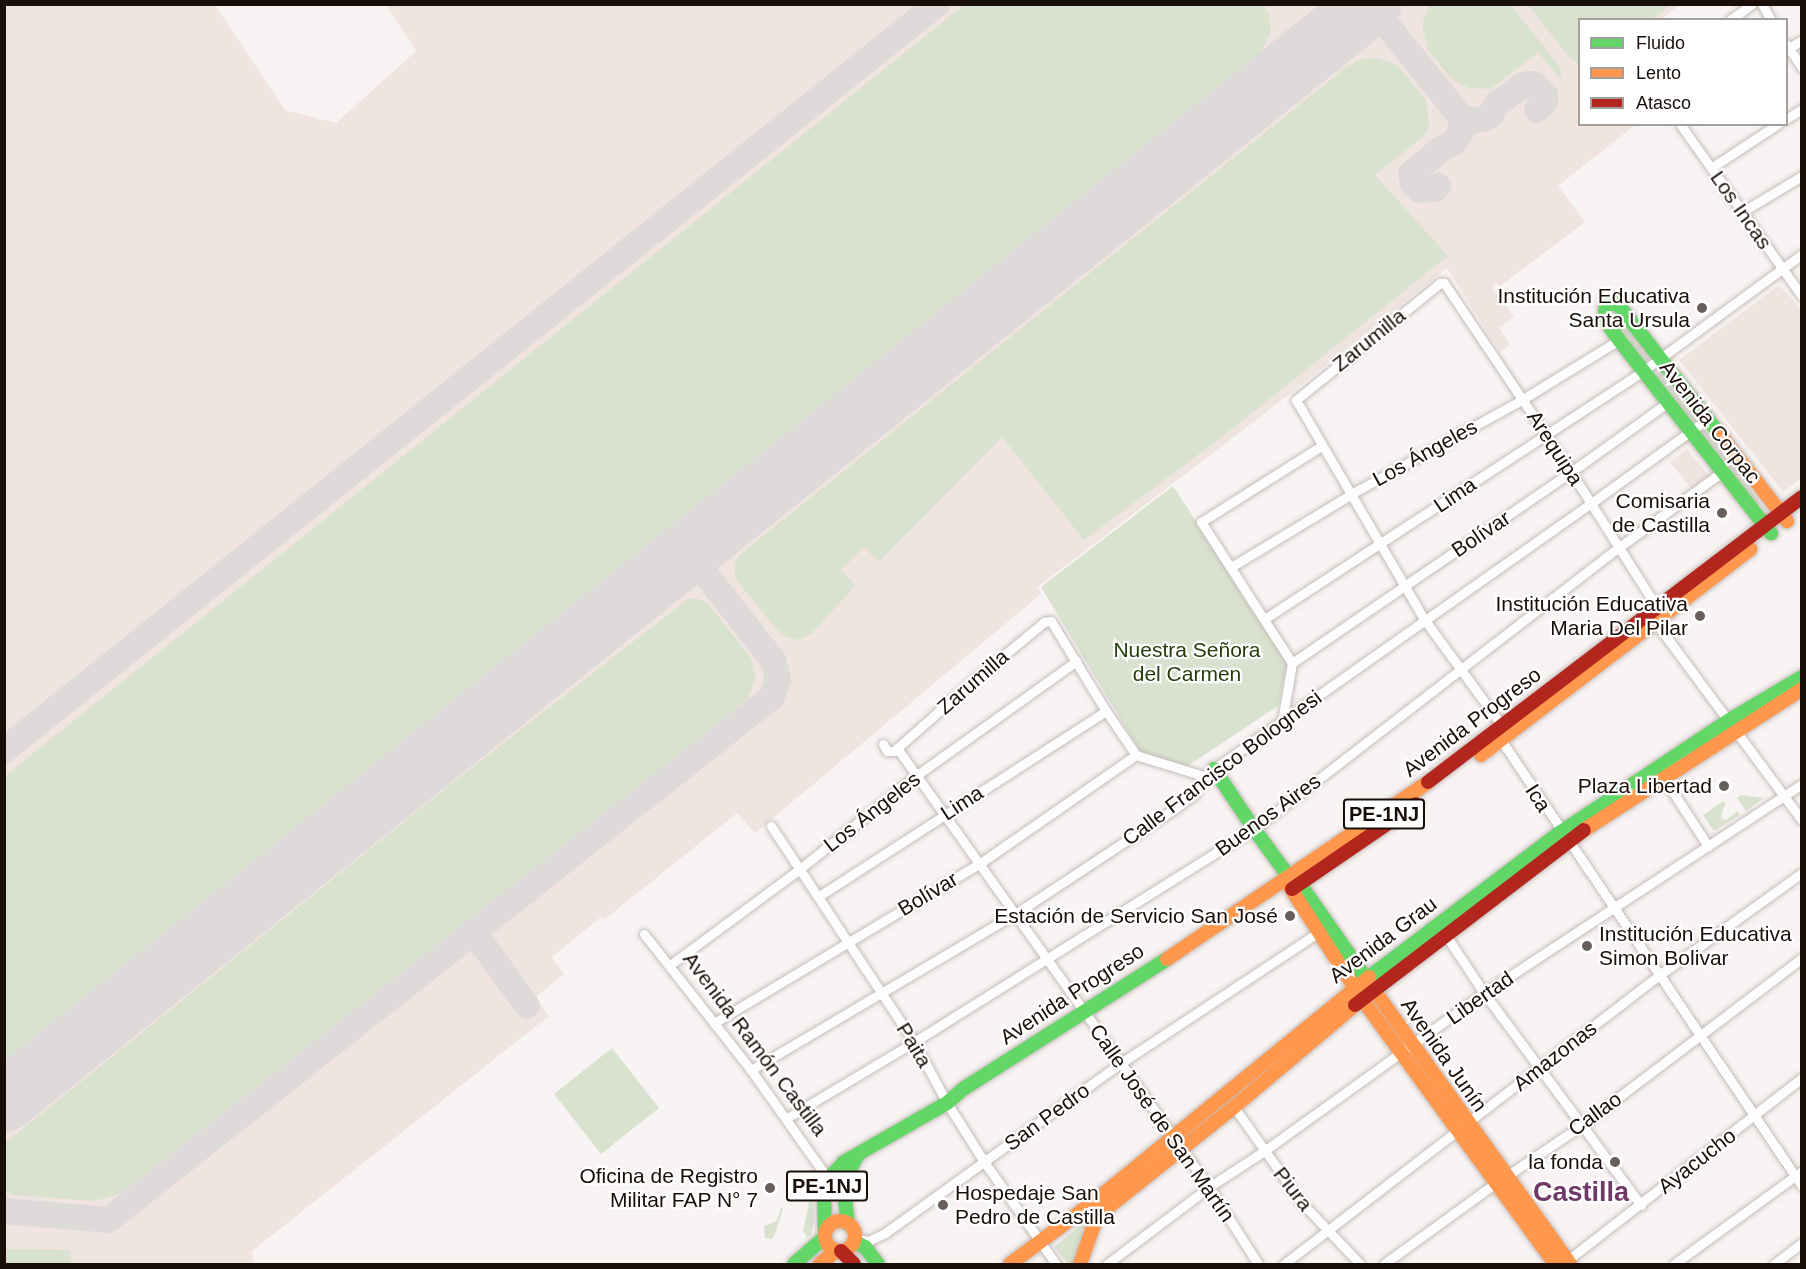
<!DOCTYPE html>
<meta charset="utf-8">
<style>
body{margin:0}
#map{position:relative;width:1806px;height:1269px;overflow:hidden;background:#f8f4f3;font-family:Arial,sans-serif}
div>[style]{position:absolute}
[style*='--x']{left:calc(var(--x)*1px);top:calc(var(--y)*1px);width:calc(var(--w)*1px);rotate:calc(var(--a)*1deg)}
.built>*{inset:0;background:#f0e4e0}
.green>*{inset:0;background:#d9e2cf}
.taxiway>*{height:26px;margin:-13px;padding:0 13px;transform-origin:13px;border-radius:13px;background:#dddad9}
.runway>*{height:63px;margin:-31.5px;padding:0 31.5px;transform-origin:31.5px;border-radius:31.5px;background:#dddad9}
.roads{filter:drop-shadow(0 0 2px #c5bcb9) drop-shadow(0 0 2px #c5bcb9)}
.street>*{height:9px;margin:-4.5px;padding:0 4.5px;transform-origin:4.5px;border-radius:4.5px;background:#fefdfd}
.fast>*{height:14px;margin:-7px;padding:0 7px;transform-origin:7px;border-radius:7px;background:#63d668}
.slow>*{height:14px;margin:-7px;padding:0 7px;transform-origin:7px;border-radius:7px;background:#ff974d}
.slow>.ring{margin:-7px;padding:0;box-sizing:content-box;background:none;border:14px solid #ff974d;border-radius:50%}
.jam>*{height:14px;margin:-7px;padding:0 7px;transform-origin:7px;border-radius:7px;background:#b3261e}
.dots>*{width:16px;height:16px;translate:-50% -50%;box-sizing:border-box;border:3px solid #fff;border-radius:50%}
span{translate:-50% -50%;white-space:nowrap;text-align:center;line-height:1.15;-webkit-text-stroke:4.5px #fff;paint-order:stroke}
.shield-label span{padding:2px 4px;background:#fff;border:2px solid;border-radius:4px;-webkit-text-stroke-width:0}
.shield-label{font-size:20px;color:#1a0e09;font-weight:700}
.street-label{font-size:21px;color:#1a0e09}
.poi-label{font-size:21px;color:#1a0e09}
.right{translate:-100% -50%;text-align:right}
.left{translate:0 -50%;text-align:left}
.park-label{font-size:21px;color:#233e0a}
.district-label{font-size:27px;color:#6f3866;font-weight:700}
.frame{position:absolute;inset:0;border:6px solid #1a0e09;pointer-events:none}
.legend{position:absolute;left:1578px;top:18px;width:210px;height:108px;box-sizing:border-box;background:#fff;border:2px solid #a39f9d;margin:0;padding:8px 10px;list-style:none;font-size:18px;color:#1a0e09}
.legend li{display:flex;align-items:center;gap:12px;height:30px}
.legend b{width:30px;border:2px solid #a39f9d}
</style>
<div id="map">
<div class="built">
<i style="clip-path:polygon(5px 5px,215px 5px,285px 110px,336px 123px,416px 51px,386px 5px,1679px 5px,1661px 19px,1580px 20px,1580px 124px,1635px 125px,1558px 186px,1585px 222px,1499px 287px,1496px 283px,1492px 288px,1514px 316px,1499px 328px,1510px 345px,1500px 352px,1447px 268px,1282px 400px,1038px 587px,1041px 594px,755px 833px,737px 813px,605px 919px,601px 917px,552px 957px,564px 974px,536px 997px,549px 1016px,252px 1251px,254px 1264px,5px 1264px)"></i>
<i style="clip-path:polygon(1779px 285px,1802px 310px,1801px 479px,1783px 492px,1679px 360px)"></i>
<i style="clip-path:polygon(1687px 449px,1710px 477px,1693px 491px,1670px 462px)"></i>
</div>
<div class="green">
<i style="clip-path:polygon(964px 5px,1264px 5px,1269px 15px,1271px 32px,1263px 48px,1253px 60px,5px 1061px,5px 776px)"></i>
<i style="clip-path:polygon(1429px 5px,1511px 5px,1560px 67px,1561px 80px,1538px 52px,1491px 89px,1469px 88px,1460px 84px,1451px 78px,1428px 51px,1422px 25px)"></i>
<i style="clip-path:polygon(1528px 5px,1670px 5px,1653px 19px,1580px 20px,1579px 64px,1569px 57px)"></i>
<i style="clip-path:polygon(1377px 58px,1397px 65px,1426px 100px,1429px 124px,1426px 134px,1375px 175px,1448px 256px,1222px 437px,1084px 540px,1002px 437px,879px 562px,864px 547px,841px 570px,856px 585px,812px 633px,799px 640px,786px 637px,778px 631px,736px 579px,734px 564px,739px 555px,1345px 68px,1361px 59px)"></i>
<i style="clip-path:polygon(1618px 312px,1650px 355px,1648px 360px,1643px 360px,1611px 317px)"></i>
<i style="clip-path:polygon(1662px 371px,1697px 417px,1697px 421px,1692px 424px,1655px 375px)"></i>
<i style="clip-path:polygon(1701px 430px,1705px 430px,1761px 504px,1757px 506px,1699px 432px)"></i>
<i style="clip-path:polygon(1173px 486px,1288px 660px,1278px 706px,1186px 767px,1141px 753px,1041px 587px)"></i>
<i style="clip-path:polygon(689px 598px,699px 599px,709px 605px,751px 658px,756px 678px,748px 698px,688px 749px,119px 1194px,95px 1201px,14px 1195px,5px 1191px,5px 1143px,446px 788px)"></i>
<i style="clip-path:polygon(1741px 795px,1764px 798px,1746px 811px,1737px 798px)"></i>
<i style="clip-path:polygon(1723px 801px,1726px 804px,1721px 814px,1722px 819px,1726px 820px,1737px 811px,1740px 815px,1714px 831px,1703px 815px)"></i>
<i style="clip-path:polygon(612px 1048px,659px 1108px,601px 1154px,554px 1094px)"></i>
<i style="clip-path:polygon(813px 1184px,814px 1222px,811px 1235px,807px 1237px,803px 1231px)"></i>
<i style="clip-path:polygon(781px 1208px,783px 1209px,775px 1234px,772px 1239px,765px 1238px,764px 1226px,777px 1221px)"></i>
<i style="clip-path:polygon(1084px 1222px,1089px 1225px,1076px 1264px,1068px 1264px,1054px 1247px)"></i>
<i style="clip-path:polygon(5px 1249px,70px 1250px,72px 1264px,5px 1264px)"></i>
</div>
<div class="taxiway">
<i style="--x:1370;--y:4;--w:145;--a:51.2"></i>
<i style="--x:1461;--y:117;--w:13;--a:18"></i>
<i style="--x:1473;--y:121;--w:10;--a:-11"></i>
<i style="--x:1483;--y:119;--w:9;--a:-27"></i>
<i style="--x:1491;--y:115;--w:11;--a:-63"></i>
<i style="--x:1496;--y:105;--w:34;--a:-37"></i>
<i style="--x:1523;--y:85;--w:10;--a:-6"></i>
<i style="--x:1533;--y:84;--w:16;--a:43"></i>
<i style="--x:1545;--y:95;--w:6;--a:90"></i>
<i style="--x:1545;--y:101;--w:12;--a:132"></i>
<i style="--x:1438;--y:186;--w:4;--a:135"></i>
<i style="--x:1435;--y:189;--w:15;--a:176"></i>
<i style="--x:1420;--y:190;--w:9;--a:-139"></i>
<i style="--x:1413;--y:184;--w:10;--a:-101"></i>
<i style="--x:1411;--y:174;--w:39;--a:-40"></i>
<i style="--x:1441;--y:149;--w:14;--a:-25"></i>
<i style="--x:1454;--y:143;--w:13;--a:-58"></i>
<i style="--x:1461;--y:132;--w:15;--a:-90"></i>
<i style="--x:706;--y:575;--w:18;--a:-106"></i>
<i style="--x:701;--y:558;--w:25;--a:-72"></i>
<i style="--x:4;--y:750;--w:1195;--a:-38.64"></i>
<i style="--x:473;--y:931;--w:92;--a:54.2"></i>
<i style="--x:4;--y:1211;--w:104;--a:4.9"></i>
<i style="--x:108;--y:1220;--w:845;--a:-38.23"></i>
<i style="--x:772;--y:697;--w:18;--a:-71"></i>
<i style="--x:778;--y:680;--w:21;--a:-104"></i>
<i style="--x:773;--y:660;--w:108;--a:-128.2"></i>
<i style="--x:706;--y:575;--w:16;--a:-150"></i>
<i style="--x:692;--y:567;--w:19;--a:-168"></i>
</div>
<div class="runway">
<i style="--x:4;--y:1100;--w:1751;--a:-38.76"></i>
</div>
<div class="roads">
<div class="street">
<i style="--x:1762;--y:4;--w:18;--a:61"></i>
<i style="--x:1730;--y:20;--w:27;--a:-36"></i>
<i style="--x:1786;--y:44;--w:29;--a:56"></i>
<i style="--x:1786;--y:50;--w:19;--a:-32"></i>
<i style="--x:1786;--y:119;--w:19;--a:-32"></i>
<i style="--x:1680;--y:124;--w:211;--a:54.7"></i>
<i style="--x:1711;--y:168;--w:80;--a:-33.3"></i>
<i style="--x:1742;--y:212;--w:70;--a:-31"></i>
<i style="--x:1231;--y:567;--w:143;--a:-31.2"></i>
<i style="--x:1353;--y:493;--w:194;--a:-28.9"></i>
<i style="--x:1523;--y:399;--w:113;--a:-31.6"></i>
<i style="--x:1658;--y:609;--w:162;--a:-122.4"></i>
<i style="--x:1571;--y:472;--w:228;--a:-123.9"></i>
<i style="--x:1444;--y:283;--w:4;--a:180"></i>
<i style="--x:1440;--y:283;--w:186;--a:140.9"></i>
<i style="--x:1296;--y:400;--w:254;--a:59.7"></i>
<i style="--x:1424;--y:619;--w:132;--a:53.9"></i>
<i style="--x:1502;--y:726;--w:14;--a:94"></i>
<i style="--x:1501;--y:740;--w:538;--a:55.99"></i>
<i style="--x:1266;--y:618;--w:451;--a:-33.2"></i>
<i style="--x:1643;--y:371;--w:197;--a:-36.3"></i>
<i style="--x:1653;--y:619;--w:250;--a:53.5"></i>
<i style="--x:1292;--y:663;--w:338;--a:-34.4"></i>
<i style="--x:1571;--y:472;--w:118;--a:-35.7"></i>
<i style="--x:1282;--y:722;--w:60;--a:-80.4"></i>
<i style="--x:1292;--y:663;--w:168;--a:-122.8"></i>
<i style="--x:1201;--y:522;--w:142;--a:-32.3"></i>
<i style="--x:883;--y:744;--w:8;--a:60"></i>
<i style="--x:887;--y:751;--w:7;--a:0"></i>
<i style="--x:894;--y:751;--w:107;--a:-41.6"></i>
<i style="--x:974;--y:680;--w:91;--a:-39.6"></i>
<i style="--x:1044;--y:622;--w:7;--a:-8"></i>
<i style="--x:1051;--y:621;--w:105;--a:58.6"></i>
<i style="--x:1106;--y:711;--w:53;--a:55.7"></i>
<i style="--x:1136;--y:755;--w:71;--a:17.2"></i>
<i style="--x:897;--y:748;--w:539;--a:54.6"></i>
<i style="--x:1209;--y:1187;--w:91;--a:57.5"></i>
<i style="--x:1665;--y:780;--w:79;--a:56.9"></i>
<i style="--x:771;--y:826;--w:259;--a:56.5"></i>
<i style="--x:914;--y:1042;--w:69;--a:61.6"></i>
<i style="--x:947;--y:1103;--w:71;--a:57.7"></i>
<i style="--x:985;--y:1163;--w:123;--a:54.9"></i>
<i style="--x:819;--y:896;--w:341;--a:-32.8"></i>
<i style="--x:644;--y:934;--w:173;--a:51.8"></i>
<i style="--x:751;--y:1070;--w:135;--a:54.7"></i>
<i style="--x:1445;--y:934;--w:71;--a:56.5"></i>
<i style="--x:1484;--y:993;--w:264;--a:53.5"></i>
<i style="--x:670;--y:965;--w:163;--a:-36.5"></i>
<i style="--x:801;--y:868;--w:149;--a:-38.7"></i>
<i style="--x:917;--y:775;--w:196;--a:-35.6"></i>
<i style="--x:714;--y:1023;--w:309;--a:-31"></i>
<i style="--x:979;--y:864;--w:191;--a:-34.8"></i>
<i style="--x:751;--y:1070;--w:307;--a:-30.6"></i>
<i style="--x:1015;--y:914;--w:191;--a:-33.4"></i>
<i style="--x:1174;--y:809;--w:26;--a:-36"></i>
<i style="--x:1195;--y:794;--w:20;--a:-63"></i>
<i style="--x:1204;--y:776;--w:12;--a:-35"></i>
<i style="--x:1214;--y:769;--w:460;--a:-35.2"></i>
<i style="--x:1590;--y:504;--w:143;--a:-35.9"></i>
<i style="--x:1234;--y:1107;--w:118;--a:54.7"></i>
<i style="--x:1302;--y:1203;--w:84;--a:46.4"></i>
<i style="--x:787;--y:1118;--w:148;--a:-30.9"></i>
<i style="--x:914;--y:1042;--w:401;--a:-32.1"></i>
<i style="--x:1254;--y:829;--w:460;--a:-37.7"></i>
<i style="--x:1618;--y:548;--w:129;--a:-36.2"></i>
<i style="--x:857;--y:1239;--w:11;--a:10"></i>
<i style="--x:868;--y:1241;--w:19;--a:-25"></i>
<i style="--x:885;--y:1233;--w:291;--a:-35.8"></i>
<i style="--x:1121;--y:1063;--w:241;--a:-33.5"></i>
<i style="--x:1564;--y:1263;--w:301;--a:-37.9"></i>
<i style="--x:1107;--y:1264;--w:128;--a:-37"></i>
<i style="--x:1209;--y:1187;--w:66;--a:-33.2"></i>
<i style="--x:1264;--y:1151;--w:271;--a:-35.7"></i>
<i style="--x:1484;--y:993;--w:381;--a:-33.3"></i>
<i style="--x:1284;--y:1264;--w:472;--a:-37.6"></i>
<i style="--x:1658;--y:976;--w:177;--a:-35.6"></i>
<i style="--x:1384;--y:1264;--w:122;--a:-36"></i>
<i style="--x:1483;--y:1192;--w:120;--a:-34.1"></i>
<i style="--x:1582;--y:1125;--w:276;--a:-37.2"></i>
<i style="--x:1674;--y:1264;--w:158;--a:-36"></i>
<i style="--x:1774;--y:1264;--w:35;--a:-37"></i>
</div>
<div class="fast">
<i style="--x:1721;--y:436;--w:165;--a:-128.1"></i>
<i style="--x:1619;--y:306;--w:7;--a:-146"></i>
<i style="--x:1613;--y:302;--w:8;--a:157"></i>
<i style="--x:1606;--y:305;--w:14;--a:98"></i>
<i style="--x:1604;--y:319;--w:26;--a:54"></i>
<i style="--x:1619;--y:340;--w:246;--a:51.8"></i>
<i style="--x:1214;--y:769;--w:72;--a:56.3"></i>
<i style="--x:1254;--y:829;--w:51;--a:53.8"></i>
<i style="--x:1284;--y:870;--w:21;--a:41"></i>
<i style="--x:1300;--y:884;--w:129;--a:55.1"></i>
<i style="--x:1369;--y:977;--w:241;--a:-37.1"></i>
<i style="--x:1561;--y:832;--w:201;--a:-33.6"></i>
<i style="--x:1728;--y:721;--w:86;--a:-30.7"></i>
<i style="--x:848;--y:1224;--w:31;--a:-97"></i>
<i style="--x:844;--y:1193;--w:18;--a:-81"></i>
<i style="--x:847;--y:1175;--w:21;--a:-62"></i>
<i style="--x:825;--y:1235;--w:42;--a:-91.4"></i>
<i style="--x:824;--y:1193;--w:21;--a:-65"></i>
<i style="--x:833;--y:1174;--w:16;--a:-47"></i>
<i style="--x:844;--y:1162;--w:119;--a:-29.8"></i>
<i style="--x:947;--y:1103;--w:21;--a:-41"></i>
<i style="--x:963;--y:1089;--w:242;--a:-32.5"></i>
<i style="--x:854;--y:1241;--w:13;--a:29"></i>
<i style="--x:865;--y:1247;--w:21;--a:53"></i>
<i style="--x:794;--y:1264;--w:41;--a:-41.1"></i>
</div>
<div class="slow">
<i style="--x:1721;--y:436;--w:108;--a:52.2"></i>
<i style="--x:1481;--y:755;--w:339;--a:-37.4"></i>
<i style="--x:1584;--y:830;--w:260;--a:-32.9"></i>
<i style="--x:1286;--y:881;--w:140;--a:57.2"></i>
<i style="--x:1362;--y:999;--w:328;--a:53.9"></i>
<i style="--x:1167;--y:959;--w:315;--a:-34.1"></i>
<i style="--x:1374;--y:990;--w:337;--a:54.4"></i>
<i class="ring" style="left:825px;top:1221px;width:16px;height:16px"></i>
<i style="--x:820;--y:1264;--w:21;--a:-39"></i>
<i style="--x:1010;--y:1264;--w:101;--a:-36.5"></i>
<i style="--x:1091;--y:1204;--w:359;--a:-39.2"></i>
<i style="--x:1080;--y:1264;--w:51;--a:-70.5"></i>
<i style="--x:1097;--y:1216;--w:175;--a:-38.5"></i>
<i style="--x:1234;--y:1107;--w:158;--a:-40.1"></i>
</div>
<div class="jam">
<i style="--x:1428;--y:782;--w:470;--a:-37.3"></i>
<i style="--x:1292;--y:889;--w:150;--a:-34.4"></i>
<i style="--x:1355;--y:1005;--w:288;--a:-37.4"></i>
<i style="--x:841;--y:1251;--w:18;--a:45"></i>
</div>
</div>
<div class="dots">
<i style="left:1702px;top:308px;background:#685e5b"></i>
<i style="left:1722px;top:513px;background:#685e5b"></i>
<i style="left:1700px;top:616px;background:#685e5b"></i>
<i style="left:1724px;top:786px;background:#685e5b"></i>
<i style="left:1290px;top:916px;background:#685e5b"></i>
<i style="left:1587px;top:946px;background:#685e5b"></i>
<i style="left:1615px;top:1162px;background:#685e5b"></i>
<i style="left:770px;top:1188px;background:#685e5b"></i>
<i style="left:943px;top:1205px;background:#685e5b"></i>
</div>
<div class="shield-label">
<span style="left:1384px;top:814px">PE-1NJ</span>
<span style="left:827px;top:1186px">PE-1NJ</span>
</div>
<div class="street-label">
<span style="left:1741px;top:210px;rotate:55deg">Los Incas</span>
<span style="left:1369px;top:340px;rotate:-39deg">Zarumilla</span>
<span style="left:1710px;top:422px;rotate:52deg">Avenida Corpac</span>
<span style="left:1555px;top:448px;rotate:57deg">Arequipa</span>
<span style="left:1425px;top:453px;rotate:-29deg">Los Ángeles</span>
<span style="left:1455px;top:495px;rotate:-34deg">Lima</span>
<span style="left:1481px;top:534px;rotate:-34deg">Bolívar</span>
<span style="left:973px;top:682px;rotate:-41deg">Zarumilla</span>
<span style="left:1472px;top:722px;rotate:-37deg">Avenida Progreso</span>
<span style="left:1222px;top:768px;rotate:-37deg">Calle Francisco Bolognesi</span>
<span style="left:1538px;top:798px;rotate:57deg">Ica</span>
<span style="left:962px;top:803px;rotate:-33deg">Lima</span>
<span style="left:872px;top:812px;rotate:-38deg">Los Ángeles</span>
<span style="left:1268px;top:815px;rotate:-36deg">Buenos Aires</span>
<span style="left:928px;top:894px;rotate:-31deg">Bolívar</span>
<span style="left:1383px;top:940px;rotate:-37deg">Avenida Grau</span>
<span style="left:1072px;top:994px;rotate:-33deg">Avenida Progreso</span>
<span style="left:1480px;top:998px;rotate:-35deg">Libertad</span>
<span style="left:755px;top:1044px;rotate:53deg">Avenida Ramón Castilla</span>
<span style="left:914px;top:1045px;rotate:59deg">Paita</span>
<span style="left:1444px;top:1055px;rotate:55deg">Avenida Junín</span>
<span style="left:1555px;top:1056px;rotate:-38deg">Amazonas</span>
<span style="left:1595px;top:1114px;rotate:-36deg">Callao</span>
<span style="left:1047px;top:1117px;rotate:-36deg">San Pedro</span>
<span style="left:1162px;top:1123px;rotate:55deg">Calle José de San Martín</span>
<span style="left:1697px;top:1161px;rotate:-38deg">Ayacucho</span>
<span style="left:1293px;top:1189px;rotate:52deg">Piura</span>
</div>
<div class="poi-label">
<span class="right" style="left:1690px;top:308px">Institución Educativa<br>Santa Ursula</span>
<span class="right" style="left:1710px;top:513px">Comisaria<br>de Castilla</span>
<span class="right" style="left:1688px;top:616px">Institución Educativa<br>Maria Del Pilar</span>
<span class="right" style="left:1712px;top:786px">Plaza Libertad</span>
<span class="right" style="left:1278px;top:916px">Estación de Servicio San José</span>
<span class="left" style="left:1599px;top:946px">Institución Educativa<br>Simon Bolivar</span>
<span class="right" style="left:1603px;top:1162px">la fonda</span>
<span class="right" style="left:758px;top:1188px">Oficina de Registro<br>Militar FAP N° 7</span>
<span class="left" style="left:955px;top:1205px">Hospedaje San<br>Pedro de Castilla</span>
</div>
<div class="park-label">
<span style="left:1187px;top:662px">Nuestra Señora<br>del Carmen</span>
</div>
<div class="district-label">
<span style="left:1581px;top:1193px">Castilla</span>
</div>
<div class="frame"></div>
<ul class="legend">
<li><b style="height:8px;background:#63d668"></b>Fluido</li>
<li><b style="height:8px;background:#ff974d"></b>Lento</li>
<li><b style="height:8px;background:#b3261e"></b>Atasco</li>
</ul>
</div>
